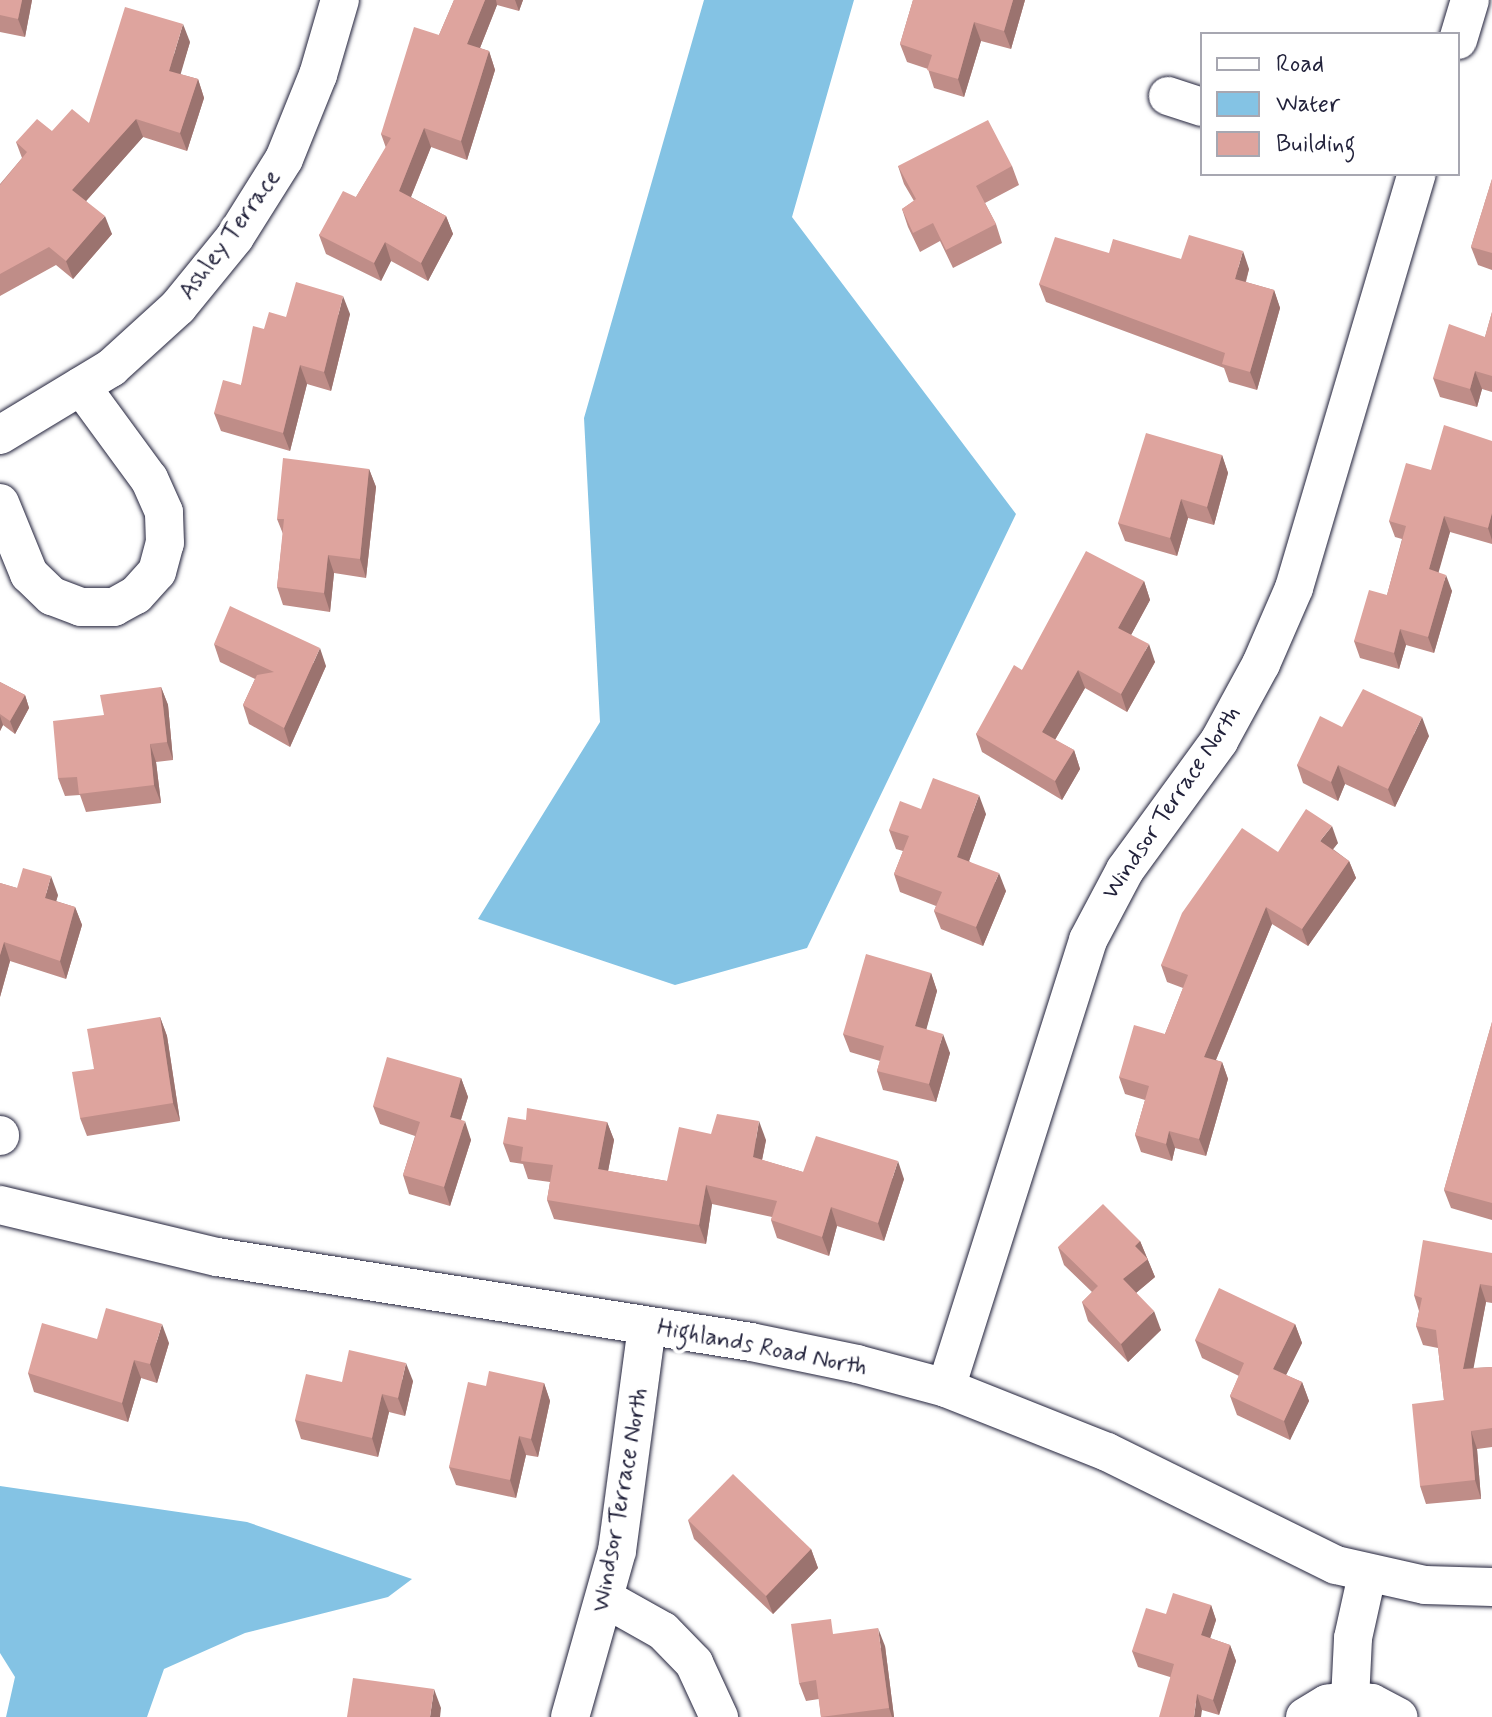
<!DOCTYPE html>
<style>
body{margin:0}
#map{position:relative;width:1492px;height:1717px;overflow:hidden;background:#fff;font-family:Mynerve,sans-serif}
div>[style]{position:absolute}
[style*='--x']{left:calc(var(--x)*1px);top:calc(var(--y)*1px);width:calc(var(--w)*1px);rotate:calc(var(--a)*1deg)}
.water>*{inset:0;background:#84c3e4}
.roads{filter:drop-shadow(0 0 2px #22223b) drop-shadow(0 0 2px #22223b)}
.minor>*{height:38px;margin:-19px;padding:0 19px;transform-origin:19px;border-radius:19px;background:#fff}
.wall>*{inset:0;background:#bf8d88}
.shaded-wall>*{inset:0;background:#9b736f}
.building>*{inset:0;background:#dea49e}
span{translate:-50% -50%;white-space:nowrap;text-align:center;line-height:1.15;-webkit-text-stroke:8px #fff;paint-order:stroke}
.street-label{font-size:24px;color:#22223b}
.legend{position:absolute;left:1200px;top:32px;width:260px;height:144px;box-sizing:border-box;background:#fff;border:2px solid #a7a7b1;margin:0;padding:10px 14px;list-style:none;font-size:24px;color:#22223b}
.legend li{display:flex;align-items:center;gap:16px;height:40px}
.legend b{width:40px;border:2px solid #a7a7b1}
</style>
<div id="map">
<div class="water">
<i style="clip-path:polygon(704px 0,854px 0,792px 217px,1016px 514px,807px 948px,675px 985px,478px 919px,600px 722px,584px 418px)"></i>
<i style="clip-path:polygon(0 1486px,247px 1522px,412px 1579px,388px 1597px,245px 1633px,164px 1669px,147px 1717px,6px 1717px,15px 1677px,0 1653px)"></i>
</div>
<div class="roads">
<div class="minor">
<i style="--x:1458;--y:40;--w:42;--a:-73.3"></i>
<i style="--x:1168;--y:96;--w:36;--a:18"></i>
<i style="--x:0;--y:435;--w:130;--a:-31.1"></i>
<i style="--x:111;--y:368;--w:91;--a:-42.3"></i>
<i style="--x:178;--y:307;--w:90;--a:-50.8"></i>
<i style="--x:235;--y:237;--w:92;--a:-57.9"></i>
<i style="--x:284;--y:159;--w:91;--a:-68"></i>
<i style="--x:318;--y:75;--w:78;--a:-73.7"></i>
<i style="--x:0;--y:503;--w:77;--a:67.8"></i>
<i style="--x:29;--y:574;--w:32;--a:44"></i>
<i style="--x:52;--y:596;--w:31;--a:21"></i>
<i style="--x:81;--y:607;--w:33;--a:0"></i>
<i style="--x:114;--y:607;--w:25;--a:-29"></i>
<i style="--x:136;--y:595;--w:31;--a:-48"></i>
<i style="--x:157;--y:572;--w:30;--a:-75"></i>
<i style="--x:165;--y:543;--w:31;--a:-92"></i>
<i style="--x:164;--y:512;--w:36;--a:-114"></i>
<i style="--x:149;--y:479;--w:115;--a:-126.2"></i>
<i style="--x:0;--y:1135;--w:1;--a:90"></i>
<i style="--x:0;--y:1205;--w:223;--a:13.5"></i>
<i style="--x:217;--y:1257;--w:541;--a:9.04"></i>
<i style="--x:751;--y:1342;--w:108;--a:11.7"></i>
<i style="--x:857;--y:1364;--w:92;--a:15.1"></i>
<i style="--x:946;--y:1388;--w:173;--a:21.7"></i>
<i style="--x:1107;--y:1452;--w:255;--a:26.3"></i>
<i style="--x:1336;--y:1565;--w:91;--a:12.7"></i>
<i style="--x:1425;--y:1585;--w:67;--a:1.7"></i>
<i style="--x:946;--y:1388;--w:470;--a:-72.4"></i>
<i style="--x:1088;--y:940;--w:79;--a:-62.1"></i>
<i style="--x:1125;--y:870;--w:160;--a:-53.9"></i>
<i style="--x:1219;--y:741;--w:88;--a:-61.4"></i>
<i style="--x:1261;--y:664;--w:83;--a:-66.5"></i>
<i style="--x:1294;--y:588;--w:432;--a:-73.5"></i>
<i style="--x:606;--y:1599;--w:65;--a:29.3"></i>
<i style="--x:663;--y:1631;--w:45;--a:45.9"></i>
<i style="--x:694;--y:1663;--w:60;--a:65.2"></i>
<i style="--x:1350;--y:1700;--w:62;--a:-87.2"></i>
<i style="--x:1353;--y:1638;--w:65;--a:-77.5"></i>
<i style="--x:570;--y:1717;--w:173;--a:-74.2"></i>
<i style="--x:617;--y:1551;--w:227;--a:-82.4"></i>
<i style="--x:1305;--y:1717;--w:26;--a:-31"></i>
<i style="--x:1327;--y:1704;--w:23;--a:-10"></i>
<i style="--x:1350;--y:1700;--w:22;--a:8"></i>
<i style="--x:1372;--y:1703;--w:30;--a:28"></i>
</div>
</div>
<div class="wall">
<i style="clip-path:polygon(0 0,32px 0,25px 37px,0 32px)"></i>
<i style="clip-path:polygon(454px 0,523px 0,519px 11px,497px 5px,480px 48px,489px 51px,495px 70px,467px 160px,431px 147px,411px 197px,446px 216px,453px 234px,428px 281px,391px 261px,381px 281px,326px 254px,319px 235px,356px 197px,386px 148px,381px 134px,439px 35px)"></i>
<i style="clip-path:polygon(913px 0,1025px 0,1011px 49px,981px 41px,964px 97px,934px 88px,928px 69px,907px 62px,900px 44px)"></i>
<i style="clip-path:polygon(190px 42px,180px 74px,198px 79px,204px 98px,187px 151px,143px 137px,86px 201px,112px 234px,73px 279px,56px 265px,0 296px,0 184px,22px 158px,16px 142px,52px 131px,89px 123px)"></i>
<i style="clip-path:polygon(898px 166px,1012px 166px,1019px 185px,985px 203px,996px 224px,1002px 243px,953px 268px,940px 241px,920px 252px,908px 227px,902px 209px,914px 201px,904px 184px)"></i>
<i style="clip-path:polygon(1492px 179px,1492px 270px,1478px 265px,1471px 247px)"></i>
<i style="clip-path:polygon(1109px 253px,1181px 259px,1249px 269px,1246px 282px,1274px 290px,1280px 308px,1257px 390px,1229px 382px,1224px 368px,1046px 302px,1039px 284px)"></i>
<i style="clip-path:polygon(1492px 312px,1492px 392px,1482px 389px,1477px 407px,1440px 397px,1433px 378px,1485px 337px)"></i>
<i style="clip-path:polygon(350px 314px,331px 391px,307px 384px,290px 451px,221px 431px,214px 413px,241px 385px,264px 329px,286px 317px)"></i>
<i style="clip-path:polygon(1492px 441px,1492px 544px,1450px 532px,1438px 572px,1452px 591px,1434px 653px,1406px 645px,1399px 669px,1360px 658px,1354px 641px,1387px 595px,1402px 539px,1395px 537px,1389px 521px,1431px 470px)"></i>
<i style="clip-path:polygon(1222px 455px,1228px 473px,1214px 525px,1188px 518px,1177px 556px,1125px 541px,1118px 523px)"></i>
<i style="clip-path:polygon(369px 469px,376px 487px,366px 578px,334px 573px,330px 612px,283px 605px,277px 587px,283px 534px,277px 519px)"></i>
<i style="clip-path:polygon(1144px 581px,1150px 600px,1131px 635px,1155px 662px,1127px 712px,1085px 688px,1055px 740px,1074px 750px,1080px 769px,1062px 800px,982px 752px,976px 734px,1022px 670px)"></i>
<i style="clip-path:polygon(214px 644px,326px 666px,290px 747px,249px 724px,243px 705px,255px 679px,220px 662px)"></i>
<i style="clip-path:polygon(0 682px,25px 695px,29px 708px,15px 734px,3px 725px,0 731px)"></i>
<i style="clip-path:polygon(161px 687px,168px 705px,173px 760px,156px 762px,161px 803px,86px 812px,80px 795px,65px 796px,58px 778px,104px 715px)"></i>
<i style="clip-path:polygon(1342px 727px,1429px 736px,1395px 807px,1345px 784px,1338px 801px,1303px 783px,1297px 765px)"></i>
<i style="clip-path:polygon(921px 809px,986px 814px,969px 861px,1006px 891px,983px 946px,941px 929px,934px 911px,936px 906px,900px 892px,894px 874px,903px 851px,896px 849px,889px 830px)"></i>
<i style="clip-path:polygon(1338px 843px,1333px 849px,1349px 861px,1356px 878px,1308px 946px,1272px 924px,1216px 1060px,1222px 1062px,1228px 1079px,1206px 1156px,1175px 1148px,1172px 1161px,1141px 1152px,1135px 1135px,1145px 1100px,1125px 1094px,1119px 1077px,1165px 1034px,1183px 988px,1167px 982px,1161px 965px,1278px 852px)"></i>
<i style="clip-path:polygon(0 883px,17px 888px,58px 895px,56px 901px,75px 907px,82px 925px,66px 979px,10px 961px,0 997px)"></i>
<i style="clip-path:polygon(931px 973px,937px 991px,926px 1029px,950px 1053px,936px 1102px,883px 1090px,877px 1071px,880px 1061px,850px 1052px,843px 1034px)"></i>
<i style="clip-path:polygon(160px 1017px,167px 1036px,180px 1121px,87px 1136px,80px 1118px,94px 1069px)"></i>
<i style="clip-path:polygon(1492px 1022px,1492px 1220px,1451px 1208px,1444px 1190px)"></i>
<i style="clip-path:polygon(461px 1078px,468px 1097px,461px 1120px,471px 1140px,450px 1206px,409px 1194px,403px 1175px,415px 1136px,380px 1124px,373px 1106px)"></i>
<i style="clip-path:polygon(526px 1120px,607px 1122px,614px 1140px,608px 1171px,667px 1181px,711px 1134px,766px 1140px,762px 1160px,803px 1172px,904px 1179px,884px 1241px,837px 1226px,829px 1256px,777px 1238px,771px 1220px,772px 1217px,712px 1204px,706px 1244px,554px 1219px,547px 1200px,550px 1182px,528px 1179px,523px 1164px,510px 1162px,503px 1143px)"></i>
<i style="clip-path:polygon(1140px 1241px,1155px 1277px,1136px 1293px,1161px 1330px,1128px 1362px,1088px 1321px,1082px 1302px,1092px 1292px,1064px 1265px,1058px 1247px)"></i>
<i style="clip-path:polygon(1492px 1253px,1492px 1303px,1486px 1302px,1473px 1368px,1492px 1367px,1492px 1447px,1477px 1449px,1481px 1499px,1426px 1504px,1420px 1486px,1444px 1400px,1438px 1348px,1423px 1345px,1416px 1326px,1419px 1311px,1414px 1295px)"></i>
<i style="clip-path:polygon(1295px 1324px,1302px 1343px,1286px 1375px,1302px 1382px,1309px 1401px,1290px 1440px,1237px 1415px,1230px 1396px,1239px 1376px,1202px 1358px,1195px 1340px)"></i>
<i style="clip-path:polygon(97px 1339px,169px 1343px,157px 1383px,141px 1378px,128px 1422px,34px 1392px,28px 1373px)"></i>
<i style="clip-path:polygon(413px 1381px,405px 1416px,389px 1412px,378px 1457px,301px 1439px,295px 1420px,342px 1382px)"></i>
<i style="clip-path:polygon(544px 1383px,550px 1401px,538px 1457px,526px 1455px,516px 1498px,456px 1485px,449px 1467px,486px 1386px)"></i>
<i style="clip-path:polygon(688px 1520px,811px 1549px,818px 1568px,773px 1614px,694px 1539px)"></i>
<i style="clip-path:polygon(1211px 1605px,1216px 1620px,1210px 1638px,1230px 1645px,1236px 1661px,1219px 1715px,1202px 1710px,1170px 1677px,1138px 1667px,1132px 1651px,1166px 1614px)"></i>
<i style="clip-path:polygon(885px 1646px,894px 1717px,821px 1717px,819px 1699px,806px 1701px,799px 1683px)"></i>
</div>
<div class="shaded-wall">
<i style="clip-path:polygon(22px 0,32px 0,25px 37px,18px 19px)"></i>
<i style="clip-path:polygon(485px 0,496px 0,497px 5px,474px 63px,467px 44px)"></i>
<i style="clip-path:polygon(515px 0,523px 0,519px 11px)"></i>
<i style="clip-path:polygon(1013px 0,1025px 0,1011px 49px,1004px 31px)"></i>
<i style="clip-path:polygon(974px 22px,981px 41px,964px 97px,958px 79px)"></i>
<i style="clip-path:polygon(183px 24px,190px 42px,176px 90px,169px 71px)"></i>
<i style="clip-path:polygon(489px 51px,495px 70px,467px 160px,461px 141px)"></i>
<i style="clip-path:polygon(198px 79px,204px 98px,187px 151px,180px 133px)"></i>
<i style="clip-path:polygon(136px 119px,143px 137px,79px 209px,72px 190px)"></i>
<i style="clip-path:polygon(424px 128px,431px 147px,406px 209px,399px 191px)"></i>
<i style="clip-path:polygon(105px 216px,112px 234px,73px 279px,66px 261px)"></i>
<i style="clip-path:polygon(446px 216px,453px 234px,428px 281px,421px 263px)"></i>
<i style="clip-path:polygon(385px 242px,391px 261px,381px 281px,374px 263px)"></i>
<i style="clip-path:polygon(1243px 251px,1249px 269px,1241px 297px,1235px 279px)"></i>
<i style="clip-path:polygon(1274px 290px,1280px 308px,1257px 390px,1250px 372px)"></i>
<i style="clip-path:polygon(343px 296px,350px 314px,331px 391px,324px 372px)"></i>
<i style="clip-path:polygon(300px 365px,307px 384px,290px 451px,283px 433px)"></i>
<i style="clip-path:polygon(1475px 371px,1482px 389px,1477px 407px,1470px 389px)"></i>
<i style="clip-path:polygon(1222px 455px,1228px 473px,1214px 525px,1207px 507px)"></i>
<i style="clip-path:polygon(369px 469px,376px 487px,366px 578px,360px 559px)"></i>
<i style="clip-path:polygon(1181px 499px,1188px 518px,1177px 556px,1170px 538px)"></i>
<i style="clip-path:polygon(1492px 513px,1492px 540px,1488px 528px)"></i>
<i style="clip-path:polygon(1444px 516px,1450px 532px,1435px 585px,1429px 569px)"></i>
<i style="clip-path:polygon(328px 555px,334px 573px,330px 612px,324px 593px)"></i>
<i style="clip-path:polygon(1446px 575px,1452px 591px,1434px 653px,1428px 637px)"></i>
<i style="clip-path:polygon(1144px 581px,1150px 600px,1125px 646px,1118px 628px)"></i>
<i style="clip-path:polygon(1400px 629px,1406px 645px,1399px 669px,1394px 653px)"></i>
<i style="clip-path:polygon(1149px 644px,1155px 662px,1127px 712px,1121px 694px)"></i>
<i style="clip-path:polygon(320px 648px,326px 666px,290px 747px,284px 728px)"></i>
<i style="clip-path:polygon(1078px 670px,1085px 688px,1049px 750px,1042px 732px)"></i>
<i style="clip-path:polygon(161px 687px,168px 705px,173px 760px,167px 742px)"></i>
<i style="clip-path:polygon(25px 695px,29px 708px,15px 734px,10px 721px)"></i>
<i style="clip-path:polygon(0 716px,3px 725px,0 731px)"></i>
<i style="clip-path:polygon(1422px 717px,1429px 736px,1395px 807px,1388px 789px)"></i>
<i style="clip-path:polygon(150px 744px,156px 762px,161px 803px,154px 785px)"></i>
<i style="clip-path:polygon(1074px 750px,1080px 769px,1062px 800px,1055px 781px)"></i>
<i style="clip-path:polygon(1338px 765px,1345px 784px,1338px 801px,1331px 782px)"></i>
<i style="clip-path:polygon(979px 795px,986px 814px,964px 875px,957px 857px)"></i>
<i style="clip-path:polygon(1332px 826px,1338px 843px,1326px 858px,1320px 841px)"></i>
<i style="clip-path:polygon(1349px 861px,1356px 878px,1308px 946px,1302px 929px)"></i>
<i style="clip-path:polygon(999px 873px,1006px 891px,983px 946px,976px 927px)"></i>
<i style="clip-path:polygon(51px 876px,58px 895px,52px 916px,45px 898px)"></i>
<i style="clip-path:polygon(75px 907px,82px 925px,66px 979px,60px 961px)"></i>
<i style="clip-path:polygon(1266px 907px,1272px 924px,1210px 1074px,1204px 1057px)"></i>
<i style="clip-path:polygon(4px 942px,10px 961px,0 997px,0 955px)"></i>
<i style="clip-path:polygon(931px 973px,937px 991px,922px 1045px,915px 1026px)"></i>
<i style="clip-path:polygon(160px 1017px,167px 1036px,180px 1121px,173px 1103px)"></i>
<i style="clip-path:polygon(943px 1034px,950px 1053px,936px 1102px,929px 1084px)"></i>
<i style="clip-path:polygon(1222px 1062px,1228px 1079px,1206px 1156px,1199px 1139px)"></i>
<i style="clip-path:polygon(461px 1078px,468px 1097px,456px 1135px,450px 1117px)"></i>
<i style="clip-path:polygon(465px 1121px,471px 1140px,450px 1206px,444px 1187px)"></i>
<i style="clip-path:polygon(759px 1121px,766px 1140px,759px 1175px,753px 1157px)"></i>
<i style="clip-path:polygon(607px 1122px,614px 1140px,605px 1187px,598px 1169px)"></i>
<i style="clip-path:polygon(1169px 1131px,1175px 1148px,1172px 1161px,1166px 1144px)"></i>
<i style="clip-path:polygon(898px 1161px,904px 1179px,884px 1241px,878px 1223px)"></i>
<i style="clip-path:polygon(706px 1185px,712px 1204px,706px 1244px,699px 1225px)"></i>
<i style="clip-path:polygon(831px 1207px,837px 1226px,829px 1256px,822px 1237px)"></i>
<i style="clip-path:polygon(1140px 1241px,1155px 1277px,1130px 1298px,1123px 1279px,1135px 1246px)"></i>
<i style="clip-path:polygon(1480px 1284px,1486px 1302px,1470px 1387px,1463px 1369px)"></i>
<i style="clip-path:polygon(1154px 1311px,1161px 1330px,1128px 1362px,1121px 1344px)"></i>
<i style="clip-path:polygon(162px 1324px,169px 1343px,157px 1383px,150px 1364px)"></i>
<i style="clip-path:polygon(1295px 1324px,1302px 1343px,1280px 1387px,1273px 1369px)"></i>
<i style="clip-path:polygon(134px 1360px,141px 1378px,128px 1422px,122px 1403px)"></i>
<i style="clip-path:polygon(406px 1363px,413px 1381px,405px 1416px,398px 1398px)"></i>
<i style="clip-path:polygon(1302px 1382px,1309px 1401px,1290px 1440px,1284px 1421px)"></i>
<i style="clip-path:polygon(544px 1383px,550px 1401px,538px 1457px,531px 1439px)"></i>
<i style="clip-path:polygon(382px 1394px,389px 1412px,378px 1457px,372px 1438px)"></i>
<i style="clip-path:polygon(1471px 1431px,1477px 1449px,1481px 1499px,1475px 1480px)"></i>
<i style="clip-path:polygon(519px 1436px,526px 1455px,516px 1498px,510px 1480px)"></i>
<i style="clip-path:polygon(811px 1549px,818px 1568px,773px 1614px,766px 1596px)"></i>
<i style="clip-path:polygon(1211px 1605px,1216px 1620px,1206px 1651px,1201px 1635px)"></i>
<i style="clip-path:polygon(878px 1628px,885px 1646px,894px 1717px,892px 1717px,889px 1708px)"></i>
<i style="clip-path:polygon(1230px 1645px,1236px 1661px,1219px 1715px,1213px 1700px)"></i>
<i style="clip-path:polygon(434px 1689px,441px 1708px,440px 1717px,430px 1717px)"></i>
<i style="clip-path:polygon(1197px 1694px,1202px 1710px,1201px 1717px,1194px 1717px)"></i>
</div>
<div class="building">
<i style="clip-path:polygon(0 0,22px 0,18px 19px,0 15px)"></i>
<i style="clip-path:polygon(454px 0,485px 0,467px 44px,489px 51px,461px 141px,424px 128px,399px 191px,446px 216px,421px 263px,385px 242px,374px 263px,319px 235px,343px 191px,356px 197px,391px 138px,381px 134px,414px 27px,439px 35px)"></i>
<i style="clip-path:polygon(913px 0,1013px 0,1004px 31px,974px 22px,958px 79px,927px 70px,932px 55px,900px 44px)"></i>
<i style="clip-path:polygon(125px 7px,183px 24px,169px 71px,198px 79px,180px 133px,136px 119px,72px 190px,105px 216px,66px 261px,49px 247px,0 274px,0 185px,27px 152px,16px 142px,37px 119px,52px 131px,72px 109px,89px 123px)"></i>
<i style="clip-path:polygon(988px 120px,1012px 166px,976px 186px,996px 224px,946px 250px,933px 223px,913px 233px,902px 209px,916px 199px,898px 166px)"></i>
<i style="clip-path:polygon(1492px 179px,1492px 253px,1471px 247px)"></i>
<i style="clip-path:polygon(1189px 235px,1243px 251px,1235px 279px,1274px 290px,1250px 372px,1222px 364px,1225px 353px,1039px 284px,1055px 237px,1109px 253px,1113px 239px,1181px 259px)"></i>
<i style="clip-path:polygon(296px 282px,343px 296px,324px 372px,300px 365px,283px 433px,214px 413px,223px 380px,241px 385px,253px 326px,264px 329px,269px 312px,286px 317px)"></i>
<i style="clip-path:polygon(1492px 312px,1492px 376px,1475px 371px,1470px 389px,1433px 378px,1449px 324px,1485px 337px)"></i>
<i style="clip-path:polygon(1444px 425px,1492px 441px,1492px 513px,1488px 528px,1444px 516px,1429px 569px,1446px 575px,1428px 637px,1400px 629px,1394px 653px,1354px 641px,1369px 590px,1387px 595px,1406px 526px,1389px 521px,1406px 463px,1431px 470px)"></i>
<i style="clip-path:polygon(1146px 433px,1222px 455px,1207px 507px,1181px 499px,1170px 538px,1118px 523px)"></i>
<i style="clip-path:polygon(283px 458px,369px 469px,360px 559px,328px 555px,324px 593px,277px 587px,284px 519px,277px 519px)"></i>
<i style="clip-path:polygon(1086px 551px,1144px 581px,1118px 628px,1149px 644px,1121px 694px,1078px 670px,1042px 732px,1074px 750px,1055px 781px,976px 734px,1014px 665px,1022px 670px)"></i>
<i style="clip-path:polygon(230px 606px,320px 648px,284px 728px,243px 705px,257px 675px,274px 672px,214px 644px)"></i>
<i style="clip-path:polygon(0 682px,25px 695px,10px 721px,0 714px)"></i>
<i style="clip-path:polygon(161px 687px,167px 742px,150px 744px,154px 785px,79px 794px,77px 777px,58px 778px,53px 721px,104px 715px,100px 695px)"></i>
<i style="clip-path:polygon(1363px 689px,1422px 717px,1388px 789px,1338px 765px,1331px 782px,1297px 765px,1320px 716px,1342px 727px)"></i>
<i style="clip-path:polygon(933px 778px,979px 795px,957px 857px,999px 873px,976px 927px,934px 911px,942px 892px,894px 874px,909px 836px,889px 830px,900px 801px,921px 809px)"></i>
<i style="clip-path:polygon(1306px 809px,1332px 826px,1320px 841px,1349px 861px,1302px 929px,1266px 907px,1204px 1057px,1222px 1062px,1199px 1139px,1169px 1131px,1166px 1144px,1135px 1135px,1149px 1086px,1119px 1077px,1134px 1025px,1165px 1034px,1188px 975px,1161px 965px,1182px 913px,1242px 828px,1278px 852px)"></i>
<i style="clip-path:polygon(23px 868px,51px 876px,45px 898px,75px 907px,60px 961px,4px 942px,0 955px,0 883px,17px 888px)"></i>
<i style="clip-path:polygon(866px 954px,931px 973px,915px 1026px,943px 1034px,929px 1084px,877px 1071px,884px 1046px,843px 1034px)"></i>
<i style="clip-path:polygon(160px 1017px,173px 1103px,80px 1118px,72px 1072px,94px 1069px,87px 1029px)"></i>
<i style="clip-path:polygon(1492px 1022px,1492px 1203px,1444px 1190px)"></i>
<i style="clip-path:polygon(387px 1057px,461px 1078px,450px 1117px,465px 1121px,444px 1187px,403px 1175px,420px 1122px,373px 1106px)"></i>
<i style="clip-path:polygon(527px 1108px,607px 1122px,598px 1169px,667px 1181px,679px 1127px,711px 1134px,717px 1114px,759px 1121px,753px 1157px,803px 1172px,816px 1136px,898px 1161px,878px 1223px,831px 1207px,822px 1237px,771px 1220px,777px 1201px,706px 1185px,699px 1225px,547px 1200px,553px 1165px,521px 1161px,523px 1147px,503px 1143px,508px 1117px,526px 1120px)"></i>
<i style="clip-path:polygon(1103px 1204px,1140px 1241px,1135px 1246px,1148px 1259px,1123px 1279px,1154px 1311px,1121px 1344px,1082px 1302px,1098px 1286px,1058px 1247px)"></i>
<i style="clip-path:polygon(1423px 1240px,1492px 1253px,1492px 1286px,1480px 1284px,1463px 1369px,1492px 1367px,1492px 1428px,1471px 1431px,1475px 1480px,1420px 1486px,1412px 1404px,1444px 1400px,1436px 1330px,1416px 1326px,1422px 1298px,1414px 1295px)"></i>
<i style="clip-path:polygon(1219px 1288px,1295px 1324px,1273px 1369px,1302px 1382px,1284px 1421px,1230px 1396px,1244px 1363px,1195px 1340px)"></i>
<i style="clip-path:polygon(106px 1308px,162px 1324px,150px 1364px,134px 1360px,122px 1403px,28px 1373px,42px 1323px,97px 1339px)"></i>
<i style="clip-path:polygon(349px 1350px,406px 1363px,398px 1398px,382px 1394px,372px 1438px,295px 1420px,306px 1374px,342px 1382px)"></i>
<i style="clip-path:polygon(489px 1371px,544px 1383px,531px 1439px,519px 1436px,510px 1480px,449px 1467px,468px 1382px,486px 1386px)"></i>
<i style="clip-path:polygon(733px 1474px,811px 1549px,766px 1596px,688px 1520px)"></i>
<i style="clip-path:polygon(1173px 1593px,1211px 1605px,1201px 1635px,1230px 1645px,1213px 1700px,1197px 1694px,1194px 1717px,1159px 1717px,1174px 1664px,1132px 1651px,1146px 1608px,1166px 1614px)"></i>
<i style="clip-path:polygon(831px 1619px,833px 1634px,878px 1628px,889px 1708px,821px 1717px,816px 1680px,799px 1683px,791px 1624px)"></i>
<i style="clip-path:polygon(353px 1678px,434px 1689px,430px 1717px,347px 1717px)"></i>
</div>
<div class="street-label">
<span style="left:230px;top:235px;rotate:-54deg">Ashley Terrace</span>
<span style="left:1172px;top:803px;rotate:-56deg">Windsor Terrace North</span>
<span style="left:762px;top:1348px;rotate:11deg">Highlands Road North</span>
<span style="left:621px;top:1500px;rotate:-80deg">Windsor Terrace North</span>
</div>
<ul class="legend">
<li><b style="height:10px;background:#fff"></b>Road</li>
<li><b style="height:22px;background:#84c3e4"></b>Water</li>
<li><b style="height:22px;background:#dea49e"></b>Building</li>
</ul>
</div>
